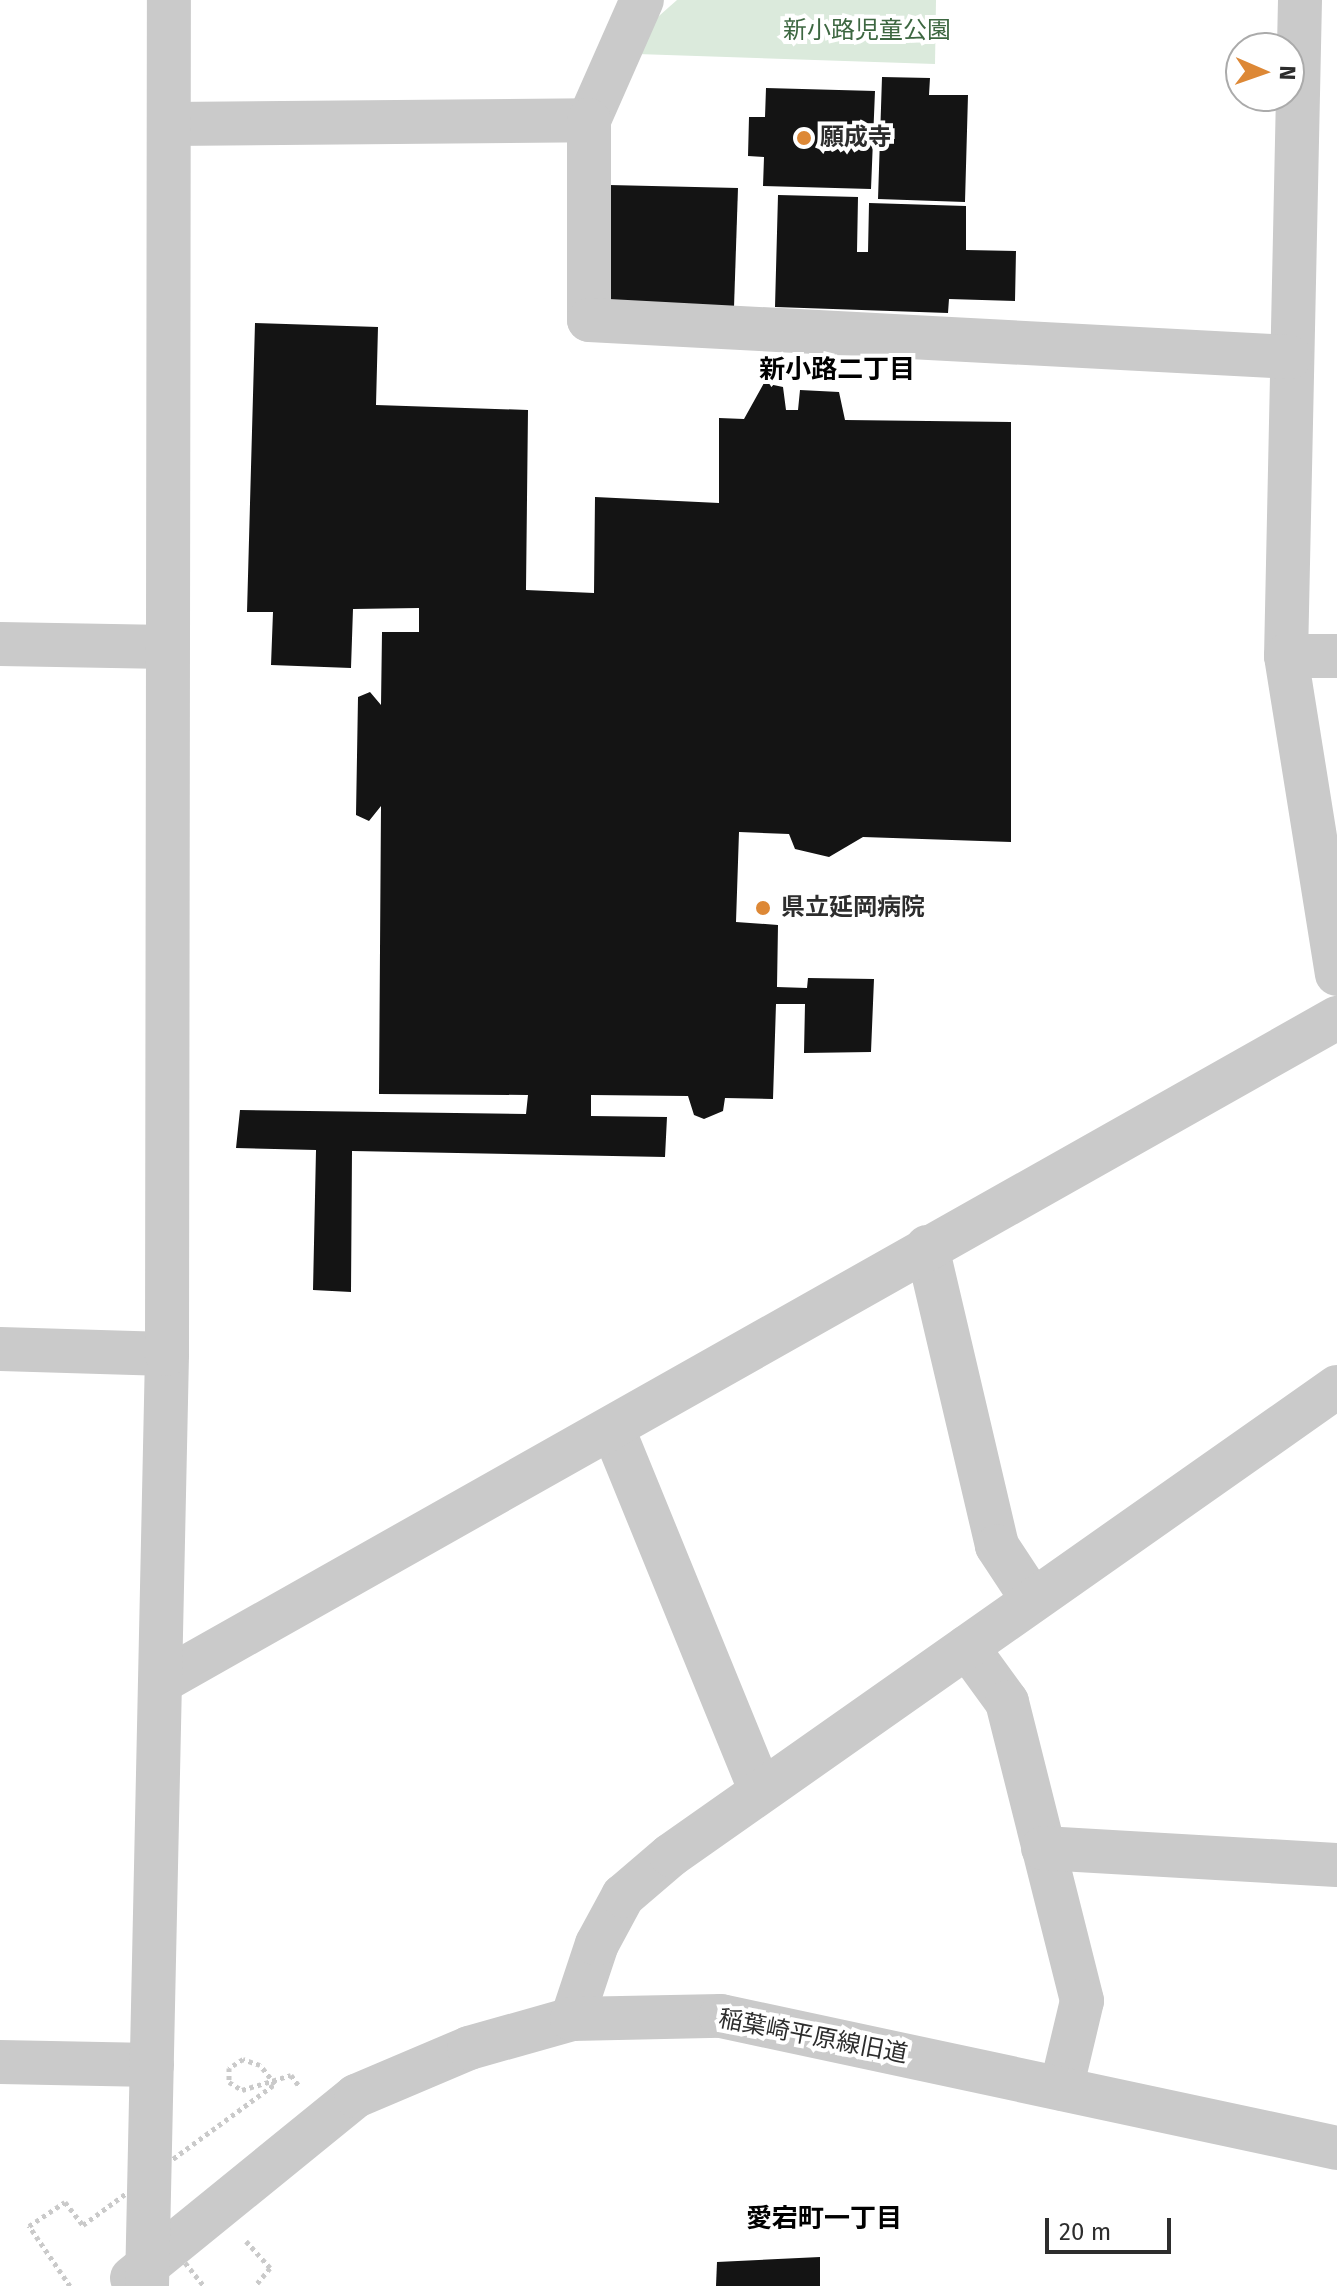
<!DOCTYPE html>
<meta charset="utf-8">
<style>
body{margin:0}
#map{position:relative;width:1337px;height:2286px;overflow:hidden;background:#fff;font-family:"Fira Sans","Noto Sans JP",sans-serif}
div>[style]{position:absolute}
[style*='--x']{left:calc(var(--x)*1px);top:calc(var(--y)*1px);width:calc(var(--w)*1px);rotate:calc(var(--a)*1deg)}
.green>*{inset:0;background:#dbeadc}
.building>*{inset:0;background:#141414}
.path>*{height:5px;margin-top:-2.5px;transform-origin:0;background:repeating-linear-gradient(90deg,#cacaca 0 4px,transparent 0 8px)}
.minor>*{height:44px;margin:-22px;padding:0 22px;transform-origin:22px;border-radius:22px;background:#cacaca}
.tertiary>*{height:44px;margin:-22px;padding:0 22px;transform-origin:22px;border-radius:22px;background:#cacaca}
.path-bridge>*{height:5px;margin-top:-2.5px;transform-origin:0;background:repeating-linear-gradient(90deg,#cacaca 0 4px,transparent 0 8px)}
.dots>*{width:22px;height:22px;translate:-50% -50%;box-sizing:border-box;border:4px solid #fff;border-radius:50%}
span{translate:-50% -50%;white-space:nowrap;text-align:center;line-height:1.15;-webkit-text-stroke:8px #fff;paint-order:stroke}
.park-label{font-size:24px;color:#3d6741}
.poi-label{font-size:24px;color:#2d2d2d;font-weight:700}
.left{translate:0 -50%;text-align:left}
.street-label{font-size:24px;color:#2d2d2d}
.neighbourhood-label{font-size:26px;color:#000;font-weight:700}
.north{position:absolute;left:1225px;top:32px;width:80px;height:80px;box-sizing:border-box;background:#fff;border:2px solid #ababab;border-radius:50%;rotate:92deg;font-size:22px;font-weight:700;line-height:32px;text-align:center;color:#2d2d2d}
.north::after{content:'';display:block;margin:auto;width:28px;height:36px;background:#dd8836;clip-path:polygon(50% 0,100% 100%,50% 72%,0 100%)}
.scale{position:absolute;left:1045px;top:2218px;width:126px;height:36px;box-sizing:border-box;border:4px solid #2d2d2d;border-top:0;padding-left:10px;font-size:24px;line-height:28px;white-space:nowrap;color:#2d2d2d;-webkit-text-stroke:6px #fff;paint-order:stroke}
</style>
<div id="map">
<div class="green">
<i style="clip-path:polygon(677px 0,936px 0,935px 64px,637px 54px,651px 23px)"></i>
</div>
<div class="building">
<i style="clip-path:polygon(882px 77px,930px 78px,929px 95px,968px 95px,965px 202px,878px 199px)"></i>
<i style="clip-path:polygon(766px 88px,875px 91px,871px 189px,763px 186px,764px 157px,748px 156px,749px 117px,765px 117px)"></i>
<i style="clip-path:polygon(609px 185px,738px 188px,734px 307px,605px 303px)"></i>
<i style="clip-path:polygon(778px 195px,858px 197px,857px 252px,868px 252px,869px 203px,966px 206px,966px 250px,1016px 251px,1015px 301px,949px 299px,948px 313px,775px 307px)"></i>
<i style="clip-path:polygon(255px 323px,378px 327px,376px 405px,528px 410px,526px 590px,594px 593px,595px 497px,719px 503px,719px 418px,744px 419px,764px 383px,783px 387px,786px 410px,798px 410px,800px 390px,839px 392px,845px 420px,1011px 422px,1011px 842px,863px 837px,829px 857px,795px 849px,789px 834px,739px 832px,736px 922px,778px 925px,777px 987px,807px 988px,808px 978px,874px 979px,871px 1052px,804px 1053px,805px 1004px,776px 1004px,773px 1099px,725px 1098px,723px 1111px,704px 1119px,694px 1115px,688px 1096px,591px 1095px,591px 1116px,667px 1117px,665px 1157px,352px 1151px,351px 1292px,313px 1290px,316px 1150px,236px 1148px,240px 1110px,526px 1114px,528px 1095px,379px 1094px,381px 806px,369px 821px,356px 815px,358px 697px,370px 692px,381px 705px,382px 632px,419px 632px,419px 608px,353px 609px,351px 668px,271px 665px,273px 612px,247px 612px)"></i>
<i style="clip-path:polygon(820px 2257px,820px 2286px,716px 2286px,717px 2262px)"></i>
</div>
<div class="path">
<i style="--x:260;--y:2065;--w:18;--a:-161"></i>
<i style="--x:243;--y:2059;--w:17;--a:147"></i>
<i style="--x:229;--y:2068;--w:14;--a:90"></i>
<i style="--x:229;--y:2082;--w:15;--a:32"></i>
<i style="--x:242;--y:2090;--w:51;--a:-17"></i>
<i style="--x:291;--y:2075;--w:14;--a:54"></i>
<i style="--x:246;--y:2241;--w:36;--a:48"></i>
<i style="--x:270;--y:2268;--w:23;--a:130"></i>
<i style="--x:70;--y:2286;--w:73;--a:-124.3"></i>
<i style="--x:29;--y:2226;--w:43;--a:-33.7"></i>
<i style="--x:65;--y:2202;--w:29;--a:52"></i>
</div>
<div class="minor">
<i style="--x:1300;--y:0;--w:656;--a:91.22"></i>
<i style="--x:1286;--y:656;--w:322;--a:80.9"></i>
<i style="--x:589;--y:120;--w:131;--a:-66.2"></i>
<i style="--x:170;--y:124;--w:419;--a:-0.5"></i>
<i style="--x:589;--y:120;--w:200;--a:90"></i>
<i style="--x:589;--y:320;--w:702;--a:3.02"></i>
<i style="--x:0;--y:644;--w:168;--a:1"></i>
<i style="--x:1286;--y:656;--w:51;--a:0"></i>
<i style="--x:927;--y:1247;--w:307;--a:76.8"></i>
<i style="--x:997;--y:1546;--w:64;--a:56.6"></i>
<i style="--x:0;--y:1349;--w:167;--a:1.7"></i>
<i style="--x:613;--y:1429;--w:389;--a:67.8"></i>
<i style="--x:967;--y:1647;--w:68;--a:54"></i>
<i style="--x:1007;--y:1702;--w:308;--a:75.9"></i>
<i style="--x:1082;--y:2001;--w:90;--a:103.4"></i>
<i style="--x:164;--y:1680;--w:1347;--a:-29.44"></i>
<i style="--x:1043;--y:1848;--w:294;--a:3.3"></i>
<i style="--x:0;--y:2062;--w:152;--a:1.1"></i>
</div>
<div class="tertiary">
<i style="--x:572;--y:2019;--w:79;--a:-71.6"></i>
<i style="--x:597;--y:1944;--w:55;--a:-61.6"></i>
<i style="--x:623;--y:1896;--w:63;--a:-40.5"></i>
<i style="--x:671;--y:1855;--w:814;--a:-35.1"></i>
<i style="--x:132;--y:2278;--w:289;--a:-39.1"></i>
<i style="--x:356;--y:2096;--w:123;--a:-23"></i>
<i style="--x:469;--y:2048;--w:107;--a:-15.7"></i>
<i style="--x:572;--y:2019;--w:149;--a:-1.2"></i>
<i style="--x:721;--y:2016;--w:630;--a:12.09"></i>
<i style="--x:147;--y:2286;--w:932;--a:-88.77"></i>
<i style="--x:167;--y:1354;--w:1354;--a:-89.92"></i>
</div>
<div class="path-bridge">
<i style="--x:130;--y:2194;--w:118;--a:51.2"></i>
<i style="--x:83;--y:2225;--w:238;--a:-36.3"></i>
<i style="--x:275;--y:2084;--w:24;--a:-128"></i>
</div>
<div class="dots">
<i style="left:804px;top:138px;background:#dd8836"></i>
<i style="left:763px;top:908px;background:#dd8836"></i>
</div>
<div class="park-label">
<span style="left:867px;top:31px">新小路児童公園</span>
</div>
<div class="poi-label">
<span class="left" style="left:820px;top:138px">願成寺</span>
<span class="left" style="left:781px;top:908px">県立延岡病院</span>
</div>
<div class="street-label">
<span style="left:813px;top:2037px;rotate:11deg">稲葉崎平原線旧道</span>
</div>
<div class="neighbourhood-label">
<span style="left:837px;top:370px">新小路二丁目</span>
<span style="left:824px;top:2219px">愛宕町一丁目</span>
</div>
<div class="north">N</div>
<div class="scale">20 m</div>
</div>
